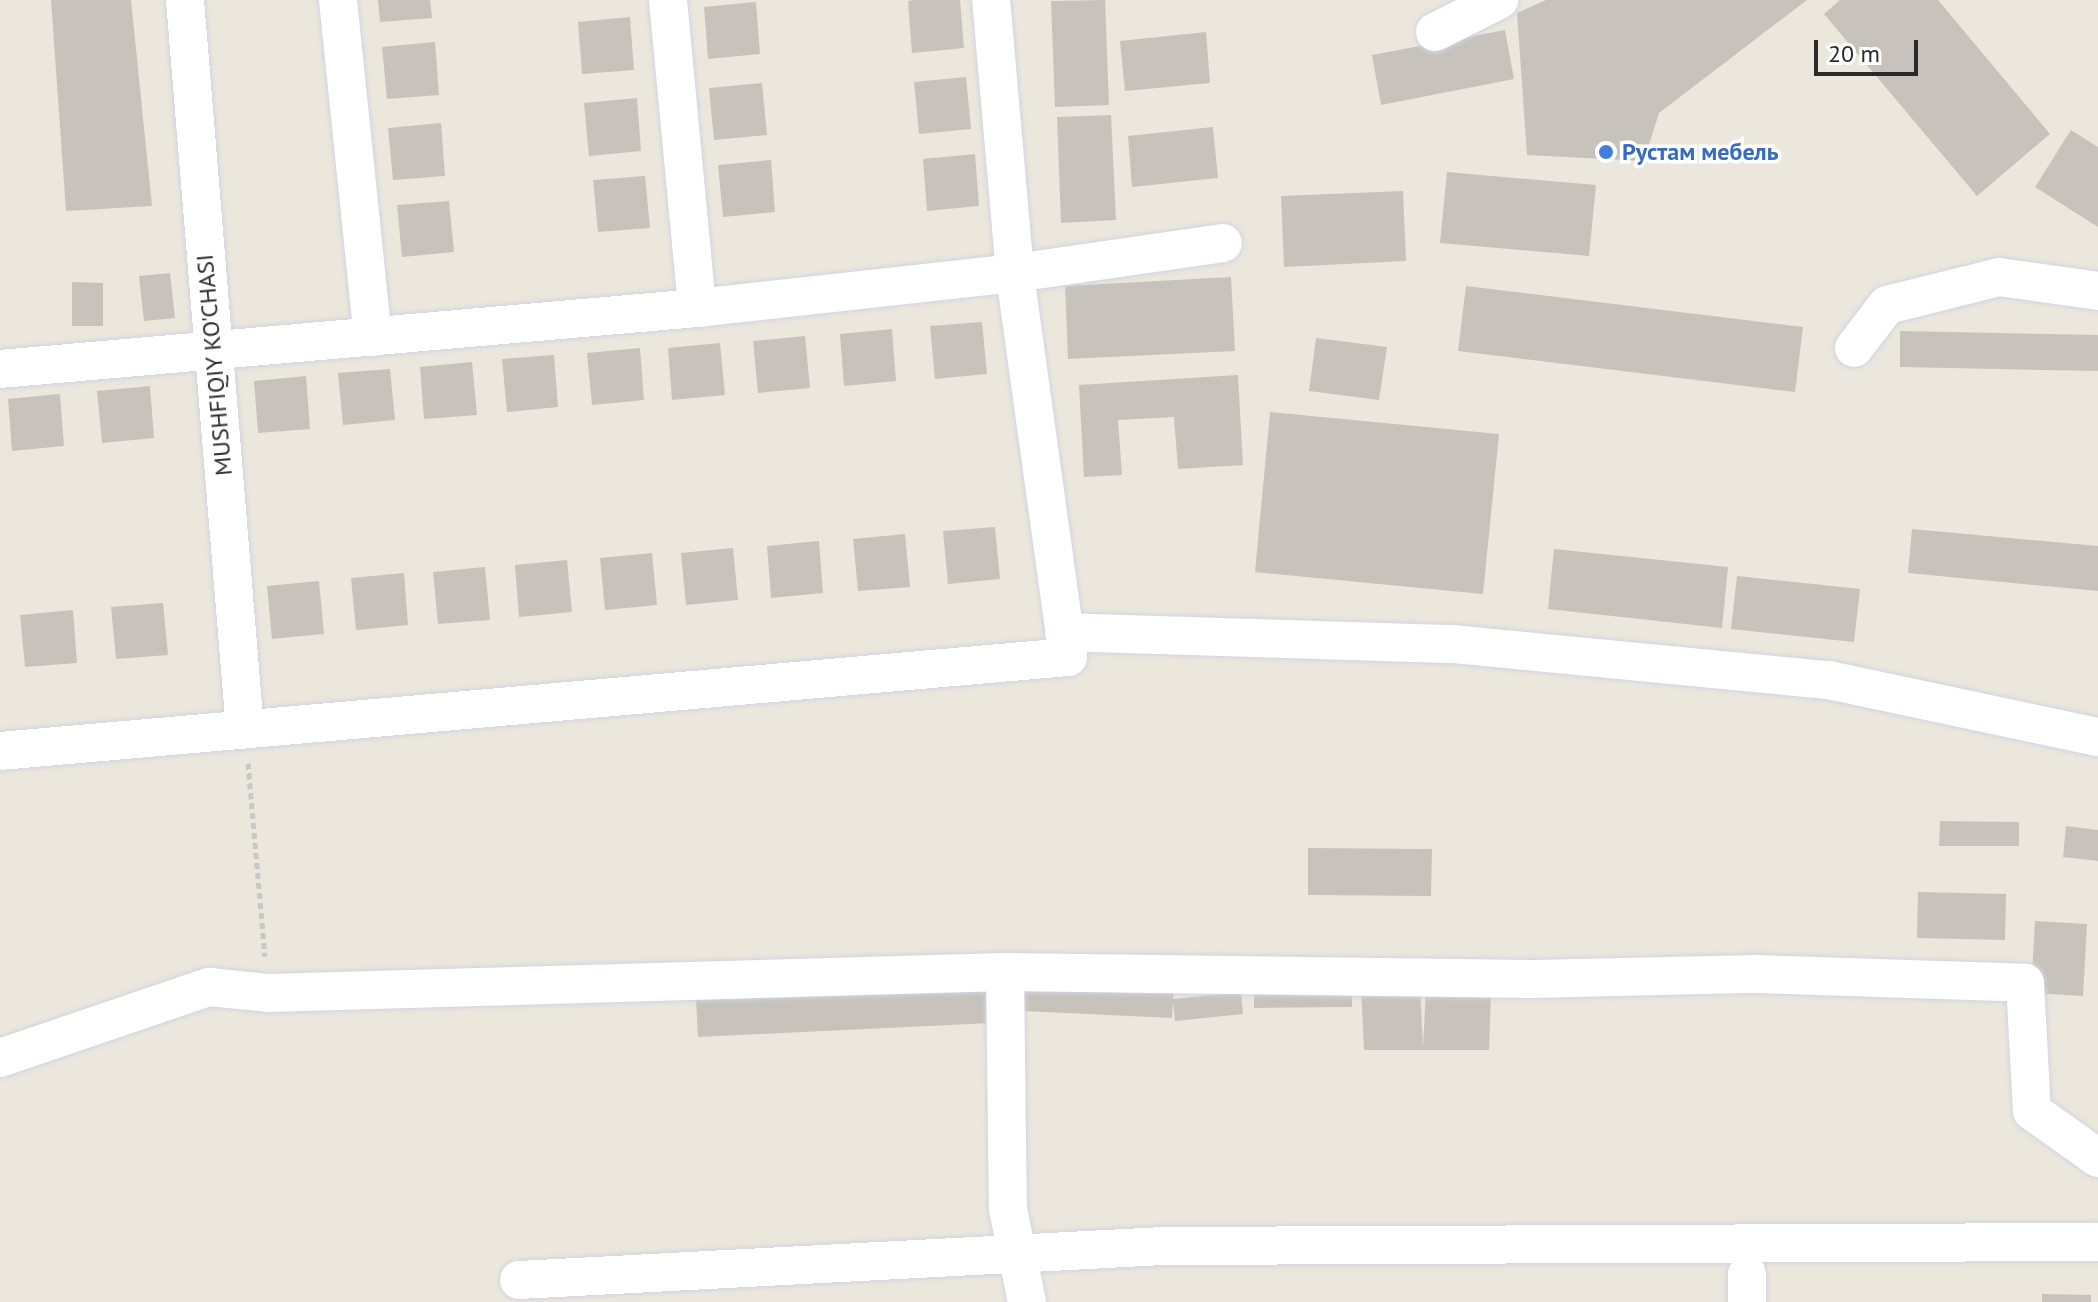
<!DOCTYPE html>
<meta charset="utf-8">
<style>
body{margin:0}
#map{position:relative;width:2098px;height:1302px;overflow:hidden;background:#ece7dc;font-family:"PT Sans",sans-serif}
div>[style]{position:absolute}
[style*='--x']{left:calc(var(--x)*1px);top:calc(var(--y)*1px);width:calc(var(--w)*1px);rotate:calc(var(--a)*1deg)}
.building>*{inset:0;background:#c7c3bc}
.path>*{height:5px;margin-top:-2.5px;transform-origin:0;background:repeating-linear-gradient(90deg,#c8c8c8 0 6px,transparent 0 10px)}
.roads{filter:drop-shadow(0 0 2px #d1d3e3) drop-shadow(0 0 2px #d1d3e3)}
.minor>*{height:38px;margin:-19px;padding:0 19px;transform-origin:19px;border-radius:19px;background:#fff}
.dots>*{width:22px;height:22px;translate:-50% -50%;box-sizing:border-box;border:4px solid #fff;border-radius:50%}
span{translate:-50% -50%;white-space:nowrap;text-align:center;line-height:1.15;-webkit-text-stroke:7px #fff;paint-order:stroke}
.shop-label{font-size:24px;color:#366cbe;font-weight:700}
.left{translate:0 -50%;text-align:left}
.street-label{font-size:24px;color:#2a2a2a}
.scale{position:absolute;left:1814px;top:40px;width:104px;height:36px;box-sizing:border-box;border:4px solid #2a2a2a;border-top:0;padding-left:10px;font-size:24px;line-height:28px;white-space:nowrap;color:#2a2a2a;-webkit-text-stroke:6px #fff;paint-order:stroke}
</style>
<div id="map">
<div class="building">
<i style="clip-path:polygon(51px 0,131px 0,152px 206px,66px 211px)"></i>
<i style="clip-path:polygon(378px 0,430px 0,432px 18px,380px 22px)"></i>
<i style="clip-path:polygon(914px 0,960px 0,964px 48px,912px 53px,908px 1px)"></i>
<i style="clip-path:polygon(1105px 0,1109px 105px,1055px 107px,1051px 1px)"></i>
<i style="clip-path:polygon(1546px 0,1807px 0,1659px 113px,1644px 161px,1527px 155px,1517px 13px)"></i>
<i style="clip-path:polygon(1840px 0,1938px 0,2050px 134px,1977px 196px,1824px 14px)"></i>
<i style="clip-path:polygon(756px 2px,760px 54px,708px 59px,704px 7px)"></i>
<i style="clip-path:polygon(630px 17px,634px 70px,582px 74px,578px 22px)"></i>
<i style="clip-path:polygon(1505px 30px,1514px 79px,1381px 105px,1372px 55px)"></i>
<i style="clip-path:polygon(1206px 32px,1210px 83px,1125px 91px,1120px 41px)"></i>
<i style="clip-path:polygon(435px 42px,439px 95px,387px 99px,382px 47px)"></i>
<i style="clip-path:polygon(966px 77px,971px 129px,919px 134px,914px 82px)"></i>
<i style="clip-path:polygon(762px 83px,767px 135px,714px 140px,709px 88px)"></i>
<i style="clip-path:polygon(637px 98px,641px 151px,589px 156px,584px 103px)"></i>
<i style="clip-path:polygon(1111px 115px,1116px 220px,1061px 223px,1057px 117px)"></i>
<i style="clip-path:polygon(441px 123px,445px 176px,393px 180px,388px 128px)"></i>
<i style="clip-path:polygon(1213px 127px,1218px 178px,1132px 187px,1128px 136px)"></i>
<i style="clip-path:polygon(2071px 130px,2098px 147px,2098px 227px,2035px 187px)"></i>
<i style="clip-path:polygon(975px 154px,979px 206px,927px 211px,923px 159px)"></i>
<i style="clip-path:polygon(771px 160px,775px 212px,723px 217px,718px 165px)"></i>
<i style="clip-path:polygon(1447px 172px,1596px 185px,1589px 256px,1440px 243px)"></i>
<i style="clip-path:polygon(645px 176px,650px 228px,598px 232px,593px 180px)"></i>
<i style="clip-path:polygon(1403px 191px,1406px 261px,1284px 267px,1281px 196px)"></i>
<i style="clip-path:polygon(449px 201px,454px 252px,402px 257px,397px 205px)"></i>
<i style="clip-path:polygon(170px 273px,175px 318px,144px 321px,139px 276px)"></i>
<i style="clip-path:polygon(1231px 277px,1235px 351px,1068px 359px,1065px 286px)"></i>
<i style="clip-path:polygon(72px 282px,103px 283px,103px 326px,72px 326px)"></i>
<i style="clip-path:polygon(1466px 286px,1803px 327px,1795px 392px,1458px 351px)"></i>
<i style="clip-path:polygon(982px 322px,987px 374px,935px 379px,930px 326px)"></i>
<i style="clip-path:polygon(892px 329px,896px 381px,844px 386px,840px 334px)"></i>
<i style="clip-path:polygon(1900px 331px,2098px 335px,2098px 371px,1900px 367px)"></i>
<i style="clip-path:polygon(805px 336px,810px 388px,758px 393px,753px 341px)"></i>
<i style="clip-path:polygon(1316px 338px,1387px 347px,1379px 400px,1309px 391px)"></i>
<i style="clip-path:polygon(720px 343px,725px 395px,672px 400px,668px 348px)"></i>
<i style="clip-path:polygon(640px 348px,644px 400px,592px 405px,587px 353px)"></i>
<i style="clip-path:polygon(554px 355px,558px 407px,507px 412px,502px 359px)"></i>
<i style="clip-path:polygon(472px 362px,477px 415px,424px 419px,420px 367px)"></i>
<i style="clip-path:polygon(390px 369px,395px 420px,343px 425px,338px 373px)"></i>
<i style="clip-path:polygon(1238px 375px,1243px 465px,1178px 469px,1174px 417px,1118px 420px,1122px 475px,1084px 477px,1079px 385px)"></i>
<i style="clip-path:polygon(306px 376px,310px 429px,258px 433px,254px 381px)"></i>
<i style="clip-path:polygon(150px 386px,154px 438px,102px 443px,97px 391px)"></i>
<i style="clip-path:polygon(60px 394px,64px 446px,12px 451px,8px 399px)"></i>
<i style="clip-path:polygon(1270px 412px,1499px 434px,1483px 594px,1255px 572px)"></i>
<i style="clip-path:polygon(995px 527px,1000px 579px,948px 584px,943px 531px)"></i>
<i style="clip-path:polygon(1912px 529px,2098px 546px,2098px 591px,1908px 573px)"></i>
<i style="clip-path:polygon(905px 534px,910px 587px,858px 591px,853px 539px)"></i>
<i style="clip-path:polygon(819px 541px,823px 593px,771px 598px,767px 546px)"></i>
<i style="clip-path:polygon(733px 548px,738px 600px,686px 605px,681px 553px)"></i>
<i style="clip-path:polygon(1554px 549px,1728px 567px,1722px 628px,1548px 609px)"></i>
<i style="clip-path:polygon(652px 553px,657px 605px,605px 610px,600px 558px)"></i>
<i style="clip-path:polygon(567px 560px,572px 612px,519px 617px,515px 565px)"></i>
<i style="clip-path:polygon(485px 567px,490px 620px,438px 624px,433px 572px)"></i>
<i style="clip-path:polygon(404px 573px,408px 625px,356px 630px,351px 578px)"></i>
<i style="clip-path:polygon(1737px 576px,1860px 589px,1854px 642px,1731px 629px)"></i>
<i style="clip-path:polygon(319px 581px,324px 634px,272px 639px,267px 586px)"></i>
<i style="clip-path:polygon(163px 603px,168px 655px,116px 659px,111px 607px)"></i>
<i style="clip-path:polygon(73px 610px,77px 663px,25px 667px,20px 615px)"></i>
<i style="clip-path:polygon(1940px 821px,2019px 822px,2019px 846px,1939px 846px)"></i>
<i style="clip-path:polygon(2066px 826px,2098px 830px,2098px 861px,2063px 857px)"></i>
<i style="clip-path:polygon(1308px 848px,1432px 849px,1431px 896px,1308px 895px)"></i>
<i style="clip-path:polygon(1918px 892px,2006px 894px,2005px 940px,1917px 938px)"></i>
<i style="clip-path:polygon(2035px 921px,2087px 924px,2083px 996px,2031px 993px)"></i>
<i style="clip-path:polygon(1023px 983px,1174px 991px,1173px 999px,1241px 992px,1243px 1014px,1175px 1021px,1173px 1002px,1172px 1018px,1023px 1011px)"></i>
<i style="clip-path:polygon(989px 984px,991px 1023px,698px 1037px,696px 998px)"></i>
<i style="clip-path:polygon(1420px 986px,1423px 1047px,1426px 988px,1491px 992px,1489px 1050px,1364px 1050px,1361px 990px)"></i>
<i style="clip-path:polygon(1352px 988px,1352px 1007px,1254px 1008px,1254px 989px)"></i>
<i style="clip-path:polygon(2042px 1294px,2091px 1295px,2091px 1302px,2042px 1302px)"></i>
</div>
<div class="path">
<i style="--x:248;--y:763;--w:194;--a:85"></i>
</div>
<div class="roads">
<div class="minor">
<i style="--x:185;--y:0;--w:732;--a:85.3"></i>
<i style="--x:338;--y:0;--w:339;--a:84.1"></i>
<i style="--x:668;--y:0;--w:309;--a:84.6"></i>
<i style="--x:1435;--y:32;--w:72;--a:-26.6"></i>
<i style="--x:1854;--y:348;--w:54;--a:-52.5"></i>
<i style="--x:1887;--y:305;--w:115;--a:-14"></i>
<i style="--x:1999;--y:277;--w:100;--a:8"></i>
<i style="--x:0;--y:369;--w:700;--a:-5"></i>
<i style="--x:697;--y:308;--w:320;--a:-6.3"></i>
<i style="--x:1015;--y:273;--w:210;--a:-8.2"></i>
<i style="--x:1064;--y:632;--w:388;--a:1.8"></i>
<i style="--x:1452;--y:644;--w:379;--a:5.5"></i>
<i style="--x:1829;--y:680;--w:275;--a:12"></i>
<i style="--x:0;--y:751;--w:1072;--a:-5.03"></i>
<i style="--x:1068;--y:657;--w:388;--a:-97.9"></i>
<i style="--x:1015;--y:273;--w:274;--a:-95"></i>
<i style="--x:1005;--y:972;--w:237;--a:89.3"></i>
<i style="--x:1008;--y:1209;--w:95;--a:78.5"></i>
<i style="--x:0;--y:1058;--w:221;--a:-18.8"></i>
<i style="--x:209;--y:987;--w:59;--a:5.8"></i>
<i style="--x:268;--y:993;--w:737;--a:-1.63"></i>
<i style="--x:1005;--y:972;--w:527;--a:0.76"></i>
<i style="--x:1532;--y:979;--w:226;--a:-1.3"></i>
<i style="--x:1758;--y:974;--w:267;--a:1.9"></i>
<i style="--x:2025;--y:983;--w:128;--a:86.9"></i>
<i style="--x:2032;--y:1111;--w:81;--a:35.5"></i>
<i style="--x:519;--y:1280;--w:646;--a:-3.02"></i>
<i style="--x:1164;--y:1246;--w:934;--a:-0.25"></i>
<i style="--x:1747;--y:1302;--w:28;--a:-90"></i>
</div>
</div>
<div class="dots">
<i style="left:1606px;top:152px;background:#3f7fe0"></i>
</div>
<div class="shop-label">
<span class="left" style="left:1622px;top:152px">Рустам мебель</span>
</div>
<div class="street-label">
<span style="left:214px;top:365px;rotate:-95deg">MUSHFIQIY KO'CHASI</span>
</div>
<div class="scale">20 m</div>
</div>
